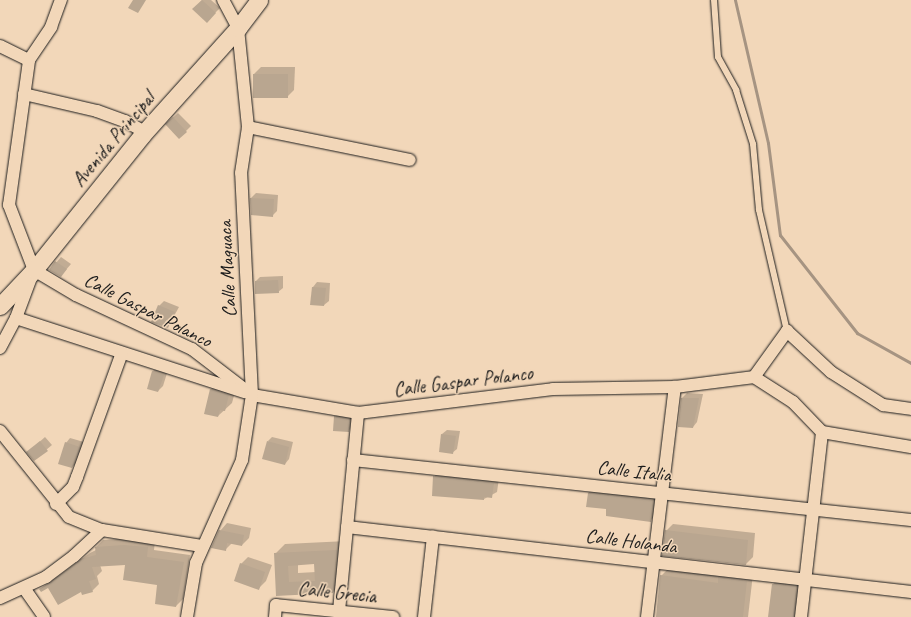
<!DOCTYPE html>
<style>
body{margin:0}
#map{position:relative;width:911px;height:617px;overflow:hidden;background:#f2d7b9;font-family:Caveat,sans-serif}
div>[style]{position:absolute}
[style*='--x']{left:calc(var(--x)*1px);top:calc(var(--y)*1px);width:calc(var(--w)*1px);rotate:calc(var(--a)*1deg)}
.shadow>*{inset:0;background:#0003}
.stream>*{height:3px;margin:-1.5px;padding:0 1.5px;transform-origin:1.5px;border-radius:1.5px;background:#a69482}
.building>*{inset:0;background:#b9a690}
.roads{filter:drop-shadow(0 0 1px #1c1c1c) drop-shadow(0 0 1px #1c1c1c)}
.lane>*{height:6px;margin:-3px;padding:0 3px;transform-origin:3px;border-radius:3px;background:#f2d7b9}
.street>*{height:12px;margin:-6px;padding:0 6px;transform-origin:6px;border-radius:6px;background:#f2d7b9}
.secondary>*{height:17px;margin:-8.5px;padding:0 8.5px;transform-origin:8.5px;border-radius:8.5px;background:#f2d7b9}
span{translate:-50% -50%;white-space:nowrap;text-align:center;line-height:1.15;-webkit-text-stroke:3px #f2d7b9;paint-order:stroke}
.street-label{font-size:20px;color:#1c1c1c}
</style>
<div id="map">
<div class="shadow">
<i style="clip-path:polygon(202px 0,211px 0,220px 8px,207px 21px,194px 9px)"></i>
<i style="clip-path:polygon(261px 67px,295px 67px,294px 90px,287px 97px,254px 96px,254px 74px)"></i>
<i style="clip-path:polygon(178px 113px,191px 126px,179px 138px,166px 124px)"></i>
<i style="clip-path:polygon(256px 193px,278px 195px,277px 211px,272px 216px,252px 214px,251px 198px)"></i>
<i style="clip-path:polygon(61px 257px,71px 264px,65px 271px,50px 270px)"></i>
<i style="clip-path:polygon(283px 276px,283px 288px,278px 292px,256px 281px,260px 277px)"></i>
<i style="clip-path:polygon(317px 282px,330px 283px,329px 301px,324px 305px,311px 304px,313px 287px)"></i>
<i style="clip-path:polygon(164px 301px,179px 307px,168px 327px,159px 306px)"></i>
<i style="clip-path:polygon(158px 367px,168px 370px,163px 386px,158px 391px,148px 388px,153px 371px)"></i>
<i style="clip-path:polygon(218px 382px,236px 388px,232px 403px,218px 416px,211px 389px)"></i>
<i style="clip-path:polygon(687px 393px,703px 394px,697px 422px,693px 427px,679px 426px,682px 398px)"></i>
<i style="clip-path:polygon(339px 412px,354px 415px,353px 426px,348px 431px,335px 417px)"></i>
<i style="clip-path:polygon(447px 430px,460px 431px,457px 449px,452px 453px,442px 434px)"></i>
<i style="clip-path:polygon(45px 437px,52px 445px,34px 460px,28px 452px)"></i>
<i style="clip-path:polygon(272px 437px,293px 442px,289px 459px,285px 464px,268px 441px)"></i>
<i style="clip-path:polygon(70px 438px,84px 442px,77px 463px,72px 467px,66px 443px)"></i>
<i style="clip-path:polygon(438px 472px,499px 478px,497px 492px,484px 499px,434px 477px)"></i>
<i style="clip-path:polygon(594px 487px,659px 494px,656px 515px,650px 521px,608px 509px,588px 493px)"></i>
<i style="clip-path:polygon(227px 523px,251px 528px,249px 538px,242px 545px,232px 543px,225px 550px,220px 531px)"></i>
<i style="clip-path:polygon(673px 524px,755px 533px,753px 557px,746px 564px,663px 555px,666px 531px)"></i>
<i style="clip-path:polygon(132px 538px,155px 541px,154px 550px,190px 555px,183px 599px,176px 606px,159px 584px,126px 564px,100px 565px,102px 571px,97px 576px,99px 584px,92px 591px,48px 587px,40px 589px,90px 553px,96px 550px,96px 547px,103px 540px)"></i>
<i style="clip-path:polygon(evenodd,347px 541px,343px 582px,333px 592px,277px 595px,275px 554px,285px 544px,347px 541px,315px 563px,316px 572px,298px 573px,298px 564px,315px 563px)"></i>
<i style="clip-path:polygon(248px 557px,272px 565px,266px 581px,259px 588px,241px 564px)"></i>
<i style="clip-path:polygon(668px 569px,753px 574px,748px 617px,657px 617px,661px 576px)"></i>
<i style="clip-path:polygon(783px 575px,806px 577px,804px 617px,769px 617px,773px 584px)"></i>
</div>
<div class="stream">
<i style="--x:735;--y:0;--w:147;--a:77"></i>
<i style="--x:768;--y:143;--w:93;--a:82.6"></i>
<i style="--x:780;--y:235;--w:125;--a:51.8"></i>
<i style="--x:857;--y:333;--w:62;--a:29.1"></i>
</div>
<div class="building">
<i style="clip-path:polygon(133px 0,146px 0,138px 13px,128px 8px)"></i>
<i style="clip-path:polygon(202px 0,216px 13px,207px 23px,192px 9px)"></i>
<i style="clip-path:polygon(253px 74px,288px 74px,288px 98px,253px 98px)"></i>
<i style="clip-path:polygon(173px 117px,187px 132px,179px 139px,165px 124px)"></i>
<i style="clip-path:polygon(250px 198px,274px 199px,273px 217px,251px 215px)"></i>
<i style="clip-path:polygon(55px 261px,67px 269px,61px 277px,49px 270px)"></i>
<i style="clip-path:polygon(278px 280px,279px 293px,255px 294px,255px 281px)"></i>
<i style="clip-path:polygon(312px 287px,326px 288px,324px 306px,310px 305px)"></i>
<i style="clip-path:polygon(158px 305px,175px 312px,168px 328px,151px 322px)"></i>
<i style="clip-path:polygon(152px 371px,164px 375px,158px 392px,147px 389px)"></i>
<i style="clip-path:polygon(210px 389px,229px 395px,225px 411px,220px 410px,218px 417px,204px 414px)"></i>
<i style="clip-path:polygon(681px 398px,699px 398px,693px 428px,678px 427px)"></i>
<i style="clip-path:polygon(334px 416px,350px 419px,349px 432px,333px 431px)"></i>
<i style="clip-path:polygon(441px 434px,456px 436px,453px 454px,439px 452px)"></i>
<i style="clip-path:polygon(40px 441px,48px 451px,34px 461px,26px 452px)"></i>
<i style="clip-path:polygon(267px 441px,289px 447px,285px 465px,262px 459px)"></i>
<i style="clip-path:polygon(65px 442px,80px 447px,72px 468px,58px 464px)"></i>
<i style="clip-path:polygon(433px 476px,494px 483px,492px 498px,484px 497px,484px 500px,432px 496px)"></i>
<i style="clip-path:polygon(588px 493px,653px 500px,651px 522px,606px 516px,606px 509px,586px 507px)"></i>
<i style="clip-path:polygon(219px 530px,244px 535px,242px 546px,227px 543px,226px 551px,211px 548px)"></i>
<i style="clip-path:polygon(665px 530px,748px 540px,746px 565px,662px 556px)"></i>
<i style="clip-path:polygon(124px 545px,148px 547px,147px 557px,184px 562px,176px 607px,155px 604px,157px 585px,123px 580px,125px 565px,92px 567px,96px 579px,89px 581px,93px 592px,82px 595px,81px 592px,58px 605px,48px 588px,41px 592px,39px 589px,50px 583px,81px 559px,96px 555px,95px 547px)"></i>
<i style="clip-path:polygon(evenodd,337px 550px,333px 593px,276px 596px,274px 553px,337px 550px,314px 564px,315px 581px,289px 582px,288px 566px,314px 564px)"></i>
<i style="clip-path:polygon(240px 563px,265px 572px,259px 590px,234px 581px)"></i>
<i style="clip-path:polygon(660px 575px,718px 583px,718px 577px,747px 581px,743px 617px,656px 617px)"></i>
<i style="clip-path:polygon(772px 584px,797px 587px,794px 617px,768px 617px)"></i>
</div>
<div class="roads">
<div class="lane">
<i style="--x:714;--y:0;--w:57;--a:86"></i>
<i style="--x:718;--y:57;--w:38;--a:61"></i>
<i style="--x:736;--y:90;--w:57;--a:72.5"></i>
<i style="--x:753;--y:144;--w:66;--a:84.8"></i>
<i style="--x:759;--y:210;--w:124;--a:77"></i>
</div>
<div class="street">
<i style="--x:0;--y:46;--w:32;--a:26"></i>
<i style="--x:24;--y:94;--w:75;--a:13.1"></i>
<i style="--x:97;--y:111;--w:30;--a:20"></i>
<i style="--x:125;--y:121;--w:23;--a:29"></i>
<i style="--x:248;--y:127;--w:165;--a:11.5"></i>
<i style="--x:34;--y:270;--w:49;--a:30.8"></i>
<i style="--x:76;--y:295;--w:128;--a:25"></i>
<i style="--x:192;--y:349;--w:76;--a:37.5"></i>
<i style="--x:252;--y:395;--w:108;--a:9.6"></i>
<i style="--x:358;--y:413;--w:196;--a:-7"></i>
<i style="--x:553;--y:389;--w:122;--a:-0.9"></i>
<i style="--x:675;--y:387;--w:80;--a:-7.2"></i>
<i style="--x:754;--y:377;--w:46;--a:32.7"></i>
<i style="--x:793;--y:402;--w:42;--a:46"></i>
<i style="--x:822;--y:432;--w:90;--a:9.6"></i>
<i style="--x:34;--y:270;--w:70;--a:-111"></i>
<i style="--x:9;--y:205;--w:146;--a:-82.1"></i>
<i style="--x:29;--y:60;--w:40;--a:-56"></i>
<i style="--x:51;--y:27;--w:29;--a:-70"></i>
<i style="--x:16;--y:318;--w:240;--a:18"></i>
<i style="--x:0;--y:348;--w:34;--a:-62"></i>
<i style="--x:16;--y:318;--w:46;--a:-69.6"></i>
<i style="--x:754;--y:377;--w:57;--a:-54.3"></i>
<i style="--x:787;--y:331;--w:60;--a:43"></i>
<i style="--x:831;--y:372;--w:62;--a:32.4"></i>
<i style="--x:883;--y:405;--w:28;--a:8"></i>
<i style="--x:0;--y:431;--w:110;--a:51.3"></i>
<i style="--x:69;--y:517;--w:35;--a:22"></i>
<i style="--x:102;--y:530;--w:101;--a:9.1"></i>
<i style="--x:353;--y:460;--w:561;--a:6.14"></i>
<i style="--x:56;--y:504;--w:24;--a:-45"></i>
<i style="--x:73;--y:487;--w:11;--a:-68"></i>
<i style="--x:77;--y:477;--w:132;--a:-70.1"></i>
<i style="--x:347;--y:527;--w:568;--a:6.57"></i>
<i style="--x:24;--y:588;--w:35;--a:55"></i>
<i style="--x:0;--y:598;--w:51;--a:-24.5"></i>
<i style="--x:46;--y:577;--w:35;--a:-37"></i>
<i style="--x:74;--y:556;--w:38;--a:-43"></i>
<i style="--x:339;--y:611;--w:199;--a:-84.5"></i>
<i style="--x:187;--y:617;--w:55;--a:-80.5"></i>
<i style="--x:196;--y:563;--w:113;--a:-65.9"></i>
<i style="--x:242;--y:460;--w:66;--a:-81.3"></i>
<i style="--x:252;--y:395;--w:222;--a:-92.8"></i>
<i style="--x:241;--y:173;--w:47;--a:-81.3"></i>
<i style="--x:248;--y:127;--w:100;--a:-95.8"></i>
<i style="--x:238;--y:28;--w:32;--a:-118"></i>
<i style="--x:275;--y:617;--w:12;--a:-85"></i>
<i style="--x:276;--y:605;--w:118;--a:5.9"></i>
<i style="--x:424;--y:617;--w:81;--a:-83.6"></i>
<i style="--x:647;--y:617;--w:232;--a:-83.1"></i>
<i style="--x:801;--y:617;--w:186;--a:-83.5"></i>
</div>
<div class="secondary">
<i style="--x:0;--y:306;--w:50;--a:-46.6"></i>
<i style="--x:34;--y:270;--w:173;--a:-51.3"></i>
<i style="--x:142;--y:135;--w:144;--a:-48.1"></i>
<i style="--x:238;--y:28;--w:35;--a:-53"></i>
</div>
</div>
<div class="street-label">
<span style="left:113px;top:139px;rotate:-50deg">Avenida Principal</span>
<span style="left:227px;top:269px;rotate:-93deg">Calle Maguaca</span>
<span style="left:148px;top:310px;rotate:27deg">Calle Gaspar Polanco</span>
<span style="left:463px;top:381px;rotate:-7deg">Calle Gaspar Polanco</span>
<span style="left:634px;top:471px;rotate:6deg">Calle Italia</span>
<span style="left:631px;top:541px;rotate:7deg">Calle Holanda</span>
<span style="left:337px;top:592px;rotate:6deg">Calle Grecia</span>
</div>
</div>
